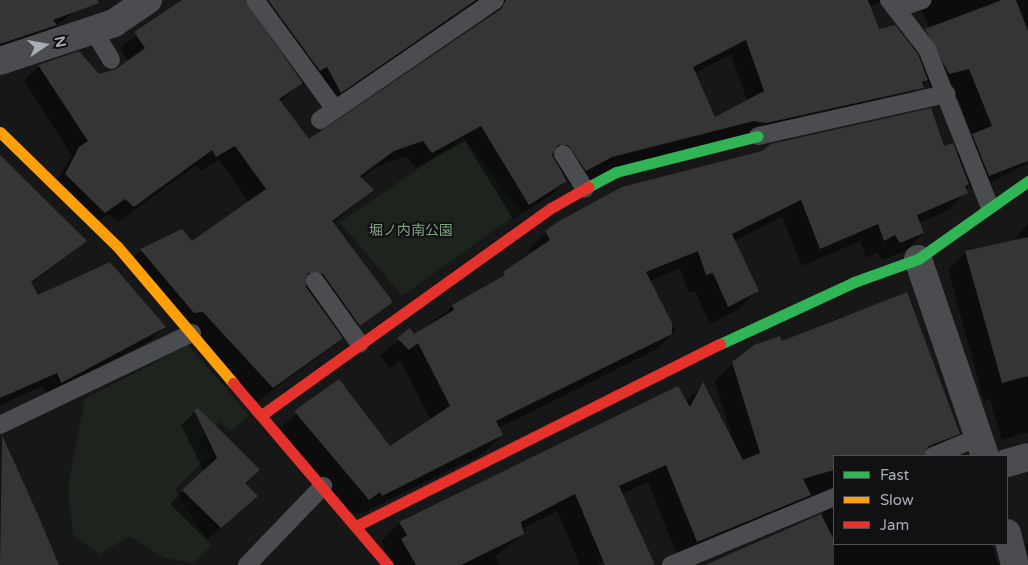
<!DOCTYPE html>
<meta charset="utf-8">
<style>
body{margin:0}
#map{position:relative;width:1028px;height:565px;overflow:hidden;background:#171717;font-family:"Varela Round","Noto Sans JP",sans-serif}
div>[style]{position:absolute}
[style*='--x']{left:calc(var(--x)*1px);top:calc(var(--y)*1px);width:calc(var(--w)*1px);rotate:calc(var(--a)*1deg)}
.green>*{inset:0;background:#1d241e}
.shadow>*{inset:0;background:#0007}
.building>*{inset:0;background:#353536}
.lane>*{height:18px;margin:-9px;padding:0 9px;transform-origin:9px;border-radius:9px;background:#4b4c50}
.street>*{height:28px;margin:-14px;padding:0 14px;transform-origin:14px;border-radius:14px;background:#4b4c50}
.fast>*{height:11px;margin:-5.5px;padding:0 5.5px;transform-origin:5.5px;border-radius:5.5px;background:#30b455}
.slow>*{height:11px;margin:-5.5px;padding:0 5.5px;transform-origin:5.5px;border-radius:5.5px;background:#ff9f0a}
.jam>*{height:11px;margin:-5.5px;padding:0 5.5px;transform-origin:5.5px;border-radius:5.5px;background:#e5322d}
span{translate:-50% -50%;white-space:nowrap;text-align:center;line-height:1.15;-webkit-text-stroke:4px #111113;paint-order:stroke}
.park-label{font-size:14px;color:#7fa381}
.legend{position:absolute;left:833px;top:455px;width:175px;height:90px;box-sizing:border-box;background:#111113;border:1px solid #4d4f55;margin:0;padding:6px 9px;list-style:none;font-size:15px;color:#a8adb8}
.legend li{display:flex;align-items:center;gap:10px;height:25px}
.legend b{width:25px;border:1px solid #4d4f55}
.north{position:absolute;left:20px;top:20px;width:50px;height:50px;-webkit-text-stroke:4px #111113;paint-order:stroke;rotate:78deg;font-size:14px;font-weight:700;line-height:20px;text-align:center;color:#a8adb8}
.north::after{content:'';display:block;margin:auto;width:18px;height:22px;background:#a8adb8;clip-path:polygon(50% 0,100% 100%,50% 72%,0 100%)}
</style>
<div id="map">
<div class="green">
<i style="clip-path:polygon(464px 138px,521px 211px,402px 296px,340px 222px)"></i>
<i style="clip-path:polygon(188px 345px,249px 415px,231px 431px,220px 422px,198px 441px,210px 455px,175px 489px,211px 546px,194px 563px,165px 558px,129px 536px,100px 554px,73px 535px,68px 486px,85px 399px)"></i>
</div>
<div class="shadow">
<i style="clip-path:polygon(0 0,99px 0,78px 9px,54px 28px,0 53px)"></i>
<i style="clip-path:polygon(evenodd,184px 0,852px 0,883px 56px,909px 48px,930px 29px,917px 0,1028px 0,1028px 163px,973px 192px,969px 183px,966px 192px,948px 210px,919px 223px,923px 233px,905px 251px,882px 260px,877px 252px,866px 258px,860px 241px,802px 266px,782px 217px,734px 241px,757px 291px,739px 309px,710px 324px,695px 291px,688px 292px,680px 268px,649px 281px,675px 331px,657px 349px,498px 428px,502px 435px,484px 453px,363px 513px,347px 513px,277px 430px,339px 380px,390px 448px,431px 420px,400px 360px,390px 368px,380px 356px,410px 330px,414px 336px,453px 306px,494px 283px,531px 255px,528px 250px,546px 232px,944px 148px,956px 153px,973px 136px,952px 85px,932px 90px,927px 80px,901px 106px,570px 185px,567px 180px,550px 196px,513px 219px,465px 141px,416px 168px,407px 156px,378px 166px,361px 178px,372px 190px,332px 224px,392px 302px,257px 402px,126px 265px,141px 250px,181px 231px,192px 243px,249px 202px,219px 160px,200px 171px,196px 165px,118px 222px,109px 214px,89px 227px,51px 190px,72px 156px,24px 81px,39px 66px,98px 75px,117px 70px,129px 61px,120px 48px,184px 0,489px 10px,487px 20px,309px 141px,280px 102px,302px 82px,304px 86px,311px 81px,325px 107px,489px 10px,184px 0,731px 55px,747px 100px,714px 118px,695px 73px,731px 55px)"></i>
<i style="clip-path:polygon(867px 0,886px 0,869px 6px)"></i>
<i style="clip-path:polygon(0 158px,86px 241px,31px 284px,38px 297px,164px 327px,150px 341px,47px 395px,43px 386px,0 405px)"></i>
<i style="clip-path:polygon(1028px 224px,1028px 432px,1002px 440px,990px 399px,984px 401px,948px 270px,966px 252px,1012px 242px)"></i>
<i style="clip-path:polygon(907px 297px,958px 433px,928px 456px,834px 456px,834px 544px,992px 544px,998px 565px,704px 565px,825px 514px,811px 505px,679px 560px,648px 482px,621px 494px,654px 565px,613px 565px,624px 548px,598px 565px,580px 565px,557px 511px,522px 529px,523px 534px,495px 556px,500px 565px,389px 565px,382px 541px,399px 523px,678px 388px,685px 402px,703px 385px,733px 441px,715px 381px,733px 363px,840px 317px)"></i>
<i style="clip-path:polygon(198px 409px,258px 470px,244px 484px,256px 496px,207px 540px,170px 504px,204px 471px,181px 425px)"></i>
<i style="clip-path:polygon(1px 436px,58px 565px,0 565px)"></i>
<i style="clip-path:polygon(1028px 542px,1028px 565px,1008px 561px,1026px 543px)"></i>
</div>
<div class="building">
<i style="clip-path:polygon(0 0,98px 0,99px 3px,53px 20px,57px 25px,0 44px)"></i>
<i style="clip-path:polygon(evenodd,182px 0,245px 0,303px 83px,279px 99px,309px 139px,501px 9px,506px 0,868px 0,879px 29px,895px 25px,918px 54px,928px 80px,922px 82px,924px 88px,766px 123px,754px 121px,612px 157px,586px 171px,568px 145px,558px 145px,552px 155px,567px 181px,529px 205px,481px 126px,432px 153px,423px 141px,394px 151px,360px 176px,374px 190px,332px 221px,393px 302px,360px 326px,323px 274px,308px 273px,306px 287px,343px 338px,273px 388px,203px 312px,194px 313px,140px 249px,182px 229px,192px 241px,266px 189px,235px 146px,216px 157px,212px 150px,134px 207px,125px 199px,105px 213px,65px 174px,79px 147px,88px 141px,38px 65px,79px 51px,99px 74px,116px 69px,145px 48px,134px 32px,182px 0,746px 40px,764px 91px,715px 117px,693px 67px,746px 40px)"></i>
<i style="clip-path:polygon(268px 0,476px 0,341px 93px,327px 67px,320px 71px)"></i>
<i style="clip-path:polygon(1002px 0,1016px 0,1028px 31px,1028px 161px,989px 176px,972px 134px,992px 126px,969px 69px,949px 74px,925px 29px)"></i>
<i style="clip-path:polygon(931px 108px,944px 146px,953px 143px,969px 184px,965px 186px,968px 193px,917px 215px,924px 233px,900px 243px,895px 235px,884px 241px,878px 224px,820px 249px,801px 200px,732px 234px,759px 291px,728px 307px,713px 273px,706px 275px,698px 251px,646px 272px,672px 323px,672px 334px,496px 421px,503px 435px,382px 496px,380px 492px,369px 500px,294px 411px,339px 379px,390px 446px,450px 406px,418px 343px,409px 350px,397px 338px,410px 328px,414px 334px,454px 310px,452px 305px,505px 275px,503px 272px,550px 240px,545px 231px,559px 221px,622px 187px,762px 151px,771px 144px)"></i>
<i style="clip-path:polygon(0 155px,87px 241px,31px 282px,38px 295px,110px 262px,166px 327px,61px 383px,57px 373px,0 398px)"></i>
<i style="clip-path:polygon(1028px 237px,1028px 376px,1002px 383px,965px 251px)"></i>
<i style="clip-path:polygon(907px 292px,960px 434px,929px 446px,923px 456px,834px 456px,834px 470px,803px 479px,811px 495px,697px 542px,666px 465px,619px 486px,655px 565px,605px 565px,575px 494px,521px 522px,524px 534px,461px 565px,416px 565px,401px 539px,407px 535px,399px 522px,678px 386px,690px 407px,703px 382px,743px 460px,760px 453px,732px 362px,754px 345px,780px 336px,782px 341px)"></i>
<i style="clip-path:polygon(198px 408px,260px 470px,245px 483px,258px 496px,221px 528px,182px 490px,217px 458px,194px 410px)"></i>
<i style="clip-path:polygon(2px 435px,38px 515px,59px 565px,0 565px)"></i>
<i style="clip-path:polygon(821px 514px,834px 540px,834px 565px,705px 565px)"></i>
</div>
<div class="lane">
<i style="--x:255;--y:0;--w:134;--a:53.8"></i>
<i style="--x:889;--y:0;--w:62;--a:52.2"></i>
<i style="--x:927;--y:49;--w:168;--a:68.3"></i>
<i style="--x:896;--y:9;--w:28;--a:-19"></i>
<i style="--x:92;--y:28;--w:37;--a:59"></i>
<i style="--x:320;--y:120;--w:212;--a:-34.4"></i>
<i style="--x:758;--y:136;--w:193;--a:-12.6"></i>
<i style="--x:563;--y:154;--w:41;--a:57.8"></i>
<i style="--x:315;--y:281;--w:77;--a:54.5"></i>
<i style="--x:0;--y:425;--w:213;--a:-25.6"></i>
<i style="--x:933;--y:456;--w:48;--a:-22.2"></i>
<i style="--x:247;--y:565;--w:110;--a:-46.1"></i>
<i style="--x:671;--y:565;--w:177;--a:-22.6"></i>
</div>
<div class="street">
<i style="--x:0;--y:61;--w:120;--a:-18.4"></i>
<i style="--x:114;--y:23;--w:41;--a:-34.1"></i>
<i style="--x:918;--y:259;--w:208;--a:71.2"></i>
<i style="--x:1007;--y:463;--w:22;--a:-16"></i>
<i style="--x:1007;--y:533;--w:33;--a:76"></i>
</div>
<div class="fast">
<i style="--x:588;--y:187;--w:32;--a:-28"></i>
<i style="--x:616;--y:172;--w:146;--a:-14.2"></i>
<i style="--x:720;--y:344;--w:148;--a:-24.8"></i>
<i style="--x:854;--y:282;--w:68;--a:-19.8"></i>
<i style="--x:918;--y:259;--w:135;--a:-35.3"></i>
</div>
<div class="slow">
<i style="--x:0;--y:132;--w:163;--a:44.3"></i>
<i style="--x:117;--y:246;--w:180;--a:49.7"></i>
</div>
<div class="jam">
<i style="--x:233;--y:383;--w:239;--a:49.6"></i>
<i style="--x:263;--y:414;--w:354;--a:-35.6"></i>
<i style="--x:551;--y:208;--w:43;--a:-29.6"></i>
<i style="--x:356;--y:526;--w:407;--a:-26.6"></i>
</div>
<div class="park-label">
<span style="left:411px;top:231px">堀ノ内南公園</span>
</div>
<ul class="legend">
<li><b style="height:6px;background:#30b455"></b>Fast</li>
<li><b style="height:6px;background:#ff9f0a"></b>Slow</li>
<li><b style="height:6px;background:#e5322d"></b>Jam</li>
</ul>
<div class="north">N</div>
</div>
